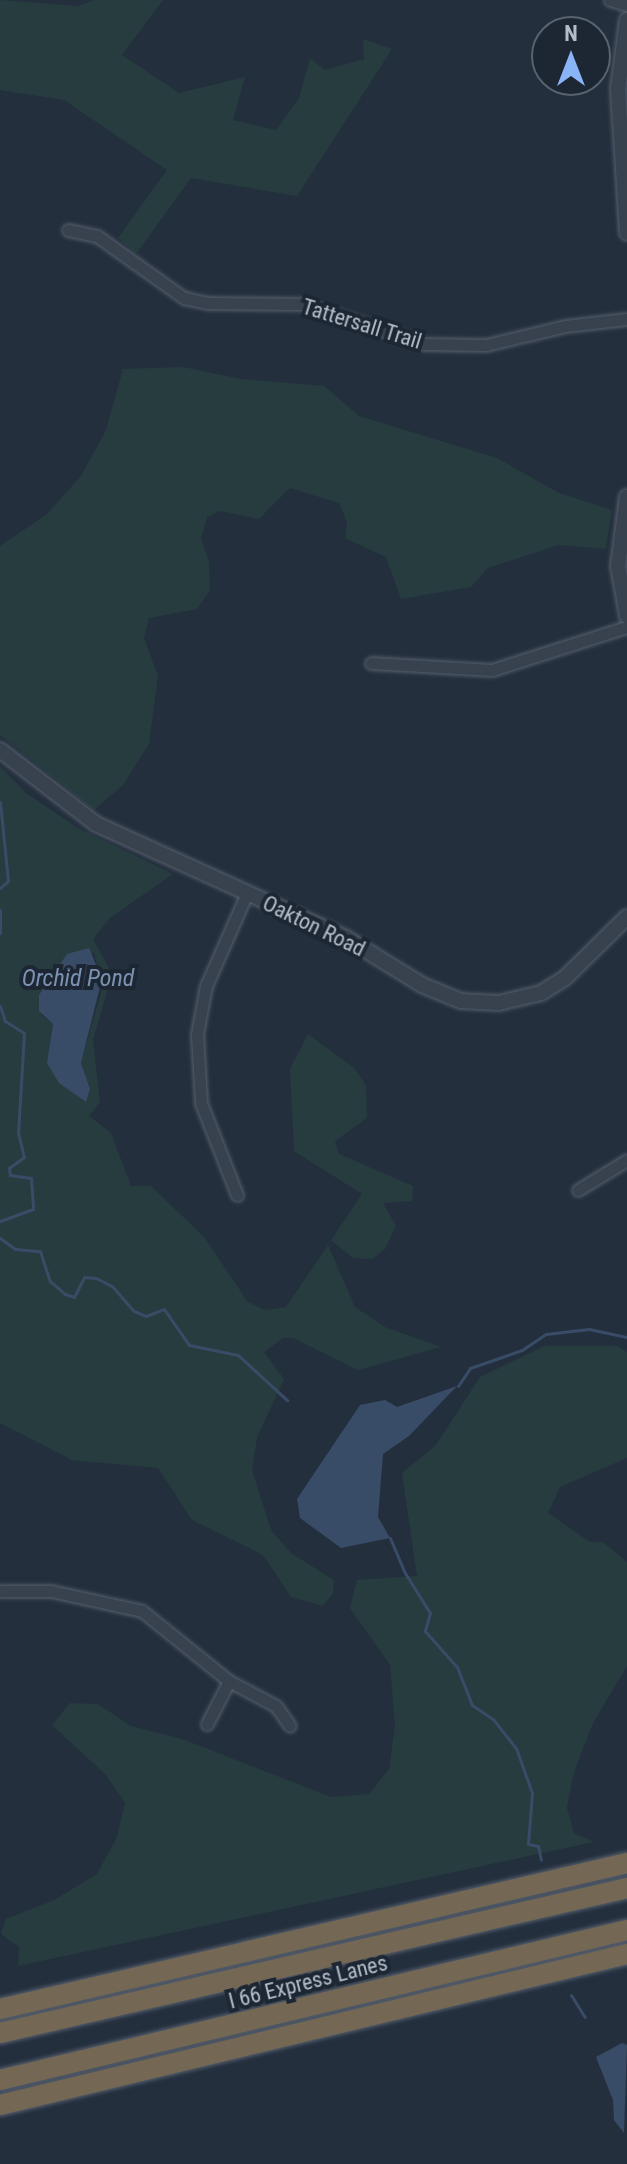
<!DOCTYPE html>
<style>
body{margin:0}
#map{position:relative;width:627px;height:2164px;overflow:hidden;background:#242f3e;font-family:"Roboto Condensed",sans-serif}
div>[style]{position:absolute}
[style*='--x']{left:calc(var(--x)*1px);top:calc(var(--y)*1px);width:calc(var(--w)*1px);rotate:calc(var(--a)*1deg)}
.green>*{inset:0;background:#263c3f}
.water>*{inset:0;background:#394c67}
.stream>*{height:3px;margin:-1.5px;padding:0 1.5px;transform-origin:1.5px;border-radius:1.5px;background:#394c67}
.roads{filter:drop-shadow(0 0 2px #565f6c) drop-shadow(0 0 2px #565f6c)}
.minor>*{height:11px;margin:-5.5px;padding:0 5.5px;transform-origin:5.5px;border-radius:5.5px;background:#38414e}
.tertiary>*{height:14px;margin:-7px;padding:0 7px;transform-origin:7px;border-radius:7px;background:#38414e}
.motorway>*{height:20px;margin:-10px;padding:0 10px;transform-origin:10px;border-radius:10px;background:#746855}
span{translate:-50% -50%;white-space:nowrap;text-align:center;line-height:1.15;-webkit-text-stroke:8px #1d2633;paint-order:stroke}
.street-label{font-size:22px;color:#b4bcc9}
.water-label{font-size:24px;color:#7c92b1;font-style:italic}
.north{position:absolute;left:531px;top:16px;width:80px;height:80px;box-sizing:border-box;background:#1d2633;border:2px solid #59626f;border-radius:50%;rotate:0deg;font-size:22px;font-weight:700;line-height:32px;text-align:center;color:#b4bcc9}
.north::after{content:'';display:block;margin:auto;width:28px;height:36px;background:#8ab4f8;clip-path:polygon(50% 0,100% 100%,50% 72%,0 100%)}
</style>
<div id="map">
<div class="green">
<i style="clip-path:polygon(0 0,78px 6px,95px 0,163px 0,122px 55px,179px 93px,245px 77px,233px 120px,276px 130px,299px 98px,310px 58px,325px 70px,364px 59px,363px 39px,392px 49px,297px 196px,191px 178px,136px 254px,118px 238px,167px 170px,64px 100px,0 90px)"></i>
<i style="clip-path:polygon(183px 367px,241px 379px,324px 386px,359px 416px,497px 458px,559px 493px,612px 510px,606px 549px,558px 545px,488px 568px,471px 587px,401px 599px,386px 557px,345px 538px,347px 522px,339px 503px,290px 488px,259px 519px,220px 511px,207px 517px,201px 539px,209px 561px,210px 590px,197px 609px,149px 618px,144px 638px,158px 676px,149px 744px,123px 785px,94px 810px,0 735px,0 546px,47px 514px,81px 476px,106px 430px,123px 369px)"></i>
<i style="clip-path:polygon(evenodd,0 766px,26px 793px,78px 828px,173px 874px,110px 918px,93px 939px,112px 974px,93px 1040px,100px 1102px,89px 1116px,111px 1133px,131px 1186px,151px 1186px,204px 1237px,248px 1302px,265px 1310px,286px 1307px,328px 1245px,355px 1307px,385px 1327px,441px 1347px,358px 1370px,293px 1338px,283px 1338px,264px 1352px,284px 1379px,257px 1438px,252px 1470px,271px 1530px,291px 1553px,334px 1580px,333px 1593px,323px 1606px,291px 1597px,263px 1555px,192px 1520px,158px 1468px,72px 1460px,0 1423px,0 766px,94px 952px,102px 989px,81px 1063px,90px 1089px,51px 1033px,53px 1024px,42px 1015px,39px 995px,94px 952px)"></i>
<i style="clip-path:polygon(308px 1034px,354px 1068px,366px 1085px,367px 1118px,335px 1141px,339px 1154px,413px 1186px,412px 1201px,383px 1203px,396px 1226px,385px 1249px,372px 1259px,353px 1258px,331px 1240px,362px 1194px,294px 1151px,290px 1069px)"></i>
<i style="clip-path:polygon(544px 1346px,617px 1346px,627px 1352px,627px 1458px,560px 1487px,548px 1513px,590px 1542px,603px 1542px,627px 1562px,627px 1666px,593px 1723px,573px 1775px,567px 1808px,574px 1833px,594px 1842px,18px 1966px,19px 1947px,1px 1934px,6px 1919px,54px 1900px,97px 1874px,117px 1837px,125px 1803px,106px 1775px,52px 1725px,70px 1703px,98px 1704px,131px 1726px,185px 1740px,331px 1797px,369px 1794px,389px 1769px,395px 1726px,390px 1665px,350px 1608px,357px 1580px,417px 1576px,402px 1473px,436px 1445px,480px 1377px)"></i>
</div>
<div class="water">
<i style="clip-path:polygon(89px 948px,102px 979px,81px 1063px,90px 1089px,86px 1102px,59px 1083px,47px 1063px,53px 1024px,39px 1011px,39px 995px,67px 954px)"></i>
<i style="clip-path:polygon(457px 1386px,409px 1436px,383px 1454px,378px 1517px,390px 1538px,341px 1548px,300px 1518px,297px 1499px,360px 1405px,385px 1400px,397px 1407px)"></i>
<i style="clip-path:polygon(622px 2043px,627px 2045px,624px 2133px,614px 2120px,613px 2100px,596px 2057px)"></i>
</div>
<div class="stream">
<i style="--x:0;--y:802;--w:79;--a:84.2"></i>
<i style="--x:8;--y:881;--w:11;--a:139"></i>
<i style="--x:0;--y:910;--w:23;--a:90"></i>
<i style="--x:0;--y:1006;--w:16;--a:72"></i>
<i style="--x:5;--y:1021;--w:22;--a:32"></i>
<i style="--x:24;--y:1033;--w:100;--a:93.4"></i>
<i style="--x:18;--y:1133;--w:25;--a:76"></i>
<i style="--x:24;--y:1157;--w:19;--a:144"></i>
<i style="--x:9;--y:1168;--w:7;--a:82"></i>
<i style="--x:10;--y:1175;--w:21;--a:8"></i>
<i style="--x:31;--y:1178;--w:31;--a:86"></i>
<i style="--x:33;--y:1209;--w:35;--a:160"></i>
<i style="--x:0;--y:1238;--w:19;--a:36"></i>
<i style="--x:15;--y:1249;--w:25;--a:5"></i>
<i style="--x:40;--y:1251;--w:32;--a:72"></i>
<i style="--x:50;--y:1281;--w:20;--a:41"></i>
<i style="--x:65;--y:1294;--w:9;--a:18"></i>
<i style="--x:74;--y:1297;--w:22;--a:-63"></i>
<i style="--x:84;--y:1277;--w:12;--a:5"></i>
<i style="--x:96;--y:1278;--w:18;--a:27"></i>
<i style="--x:112;--y:1286;--w:33;--a:49"></i>
<i style="--x:134;--y:1311;--w:13;--a:23"></i>
<i style="--x:146;--y:1316;--w:19;--a:-21"></i>
<i style="--x:164;--y:1309;--w:44;--a:55.2"></i>
<i style="--x:189;--y:1345;--w:50;--a:11.5"></i>
<i style="--x:238;--y:1355;--w:67;--a:42.6"></i>
<i style="--x:458;--y:1386;--w:22;--a:-56"></i>
<i style="--x:470;--y:1368;--w:55;--a:-19.1"></i>
<i style="--x:522;--y:1350;--w:29;--a:-34"></i>
<i style="--x:546;--y:1334;--w:43;--a:-6.6"></i>
<i style="--x:589;--y:1329;--w:39;--a:12"></i>
<i style="--x:390;--y:1538;--w:38;--a:67"></i>
<i style="--x:405;--y:1573;--w:47;--a:58"></i>
<i style="--x:430;--y:1613;--w:19;--a:106"></i>
<i style="--x:425;--y:1631;--w:48;--a:48.4"></i>
<i style="--x:457;--y:1667;--w:41;--a:68.5"></i>
<i style="--x:472;--y:1705;--w:25;--a:34"></i>
<i style="--x:493;--y:1719;--w:37;--a:52"></i>
<i style="--x:516;--y:1748;--w:48;--a:70.4"></i>
<i style="--x:532;--y:1793;--w:51;--a:94.5"></i>
<i style="--x:528;--y:1844;--w:10;--a:11"></i>
<i style="--x:538;--y:1846;--w:14;--a:78"></i>
<i style="--x:571;--y:1995;--w:26;--a:58"></i>
</div>
<div class="roads">
<div class="minor">
<i style="--x:610;--y:0;--w:18;--a:16"></i>
<i style="--x:68;--y:230;--w:30;--a:12"></i>
<i style="--x:97;--y:236;--w:107;--a:35.5"></i>
<i style="--x:184;--y:298;--w:24;--a:12"></i>
<i style="--x:207;--y:303;--w:96;--a:0.6"></i>
<i style="--x:303;--y:304;--w:127;--a:18.3"></i>
<i style="--x:424;--y:344;--w:62;--a:0.9"></i>
<i style="--x:486;--y:345;--w:81;--a:-13.5"></i>
<i style="--x:565;--y:326;--w:62;--a:-6.4"></i>
<i style="--x:371;--y:663;--w:121;--a:3.3"></i>
<i style="--x:492;--y:670;--w:142;--a:-17.7"></i>
<i style="--x:578;--y:1190;--w:57;--a:-31.5"></i>
<i style="--x:237;--y:1195;--w:99;--a:-111.4"></i>
<i style="--x:201;--y:1103;--w:69;--a:-93.3"></i>
<i style="--x:197;--y:1034;--w:49;--a:-79.4"></i>
<i style="--x:206;--y:986;--w:102;--a:-66.2"></i>
<i style="--x:0;--y:1591;--w:51;--a:0"></i>
<i style="--x:51;--y:1591;--w:93;--a:12.4"></i>
<i style="--x:142;--y:1611;--w:112;--a:38.8"></i>
<i style="--x:229;--y:1681;--w:53;--a:28"></i>
<i style="--x:276;--y:1706;--w:24;--a:55"></i>
<i style="--x:207;--y:1724;--w:48;--a:-62.9"></i>
</div>
<div class="tertiary">
<i style="--x:627;--y:20;--w:70;--a:97.4"></i>
<i style="--x:618;--y:89;--w:144;--a:86.4"></i>
<i style="--x:627;--y:497;--w:70;--a:97.4"></i>
<i style="--x:618;--y:566;--w:51;--a:79.8"></i>
<i style="--x:0;--y:750;--w:121;--a:37.6"></i>
<i style="--x:96;--y:824;--w:275;--a:24.5"></i>
<i style="--x:346;--y:938;--w:89;--a:31.7"></i>
<i style="--x:422;--y:985;--w:42;--a:22.3"></i>
<i style="--x:461;--y:1001;--w:38;--a:3"></i>
<i style="--x:499;--y:1003;--w:43;--a:-13.4"></i>
<i style="--x:541;--y:993;--w:28;--a:-32"></i>
<i style="--x:565;--y:978;--w:87;--a:-44.5"></i>
</div>
<div class="motorway">
<i style="--x:0;--y:2009;--w:644;--a:-13.11"></i>
<i style="--x:0;--y:2033;--w:644;--a:-13.02"></i>
<i style="--x:0;--y:2080;--w:645;--a:-13.45"></i>
<i style="--x:0;--y:2105;--w:645;--a:-13.54"></i>
</div>
</div>
<div class="street-label">
<span style="left:362px;top:324px;rotate:17deg">Tattersall Trail</span>
<span style="left:314px;top:926px;rotate:26deg">Oakton Road</span>
<span style="left:308px;top:1982px;rotate:-14deg">I 66 Express Lanes</span>
</div>
<div class="water-label">
<span style="left:78px;top:979px">Orchid Pond</span>
</div>
<div class="north">N</div>
</div>
